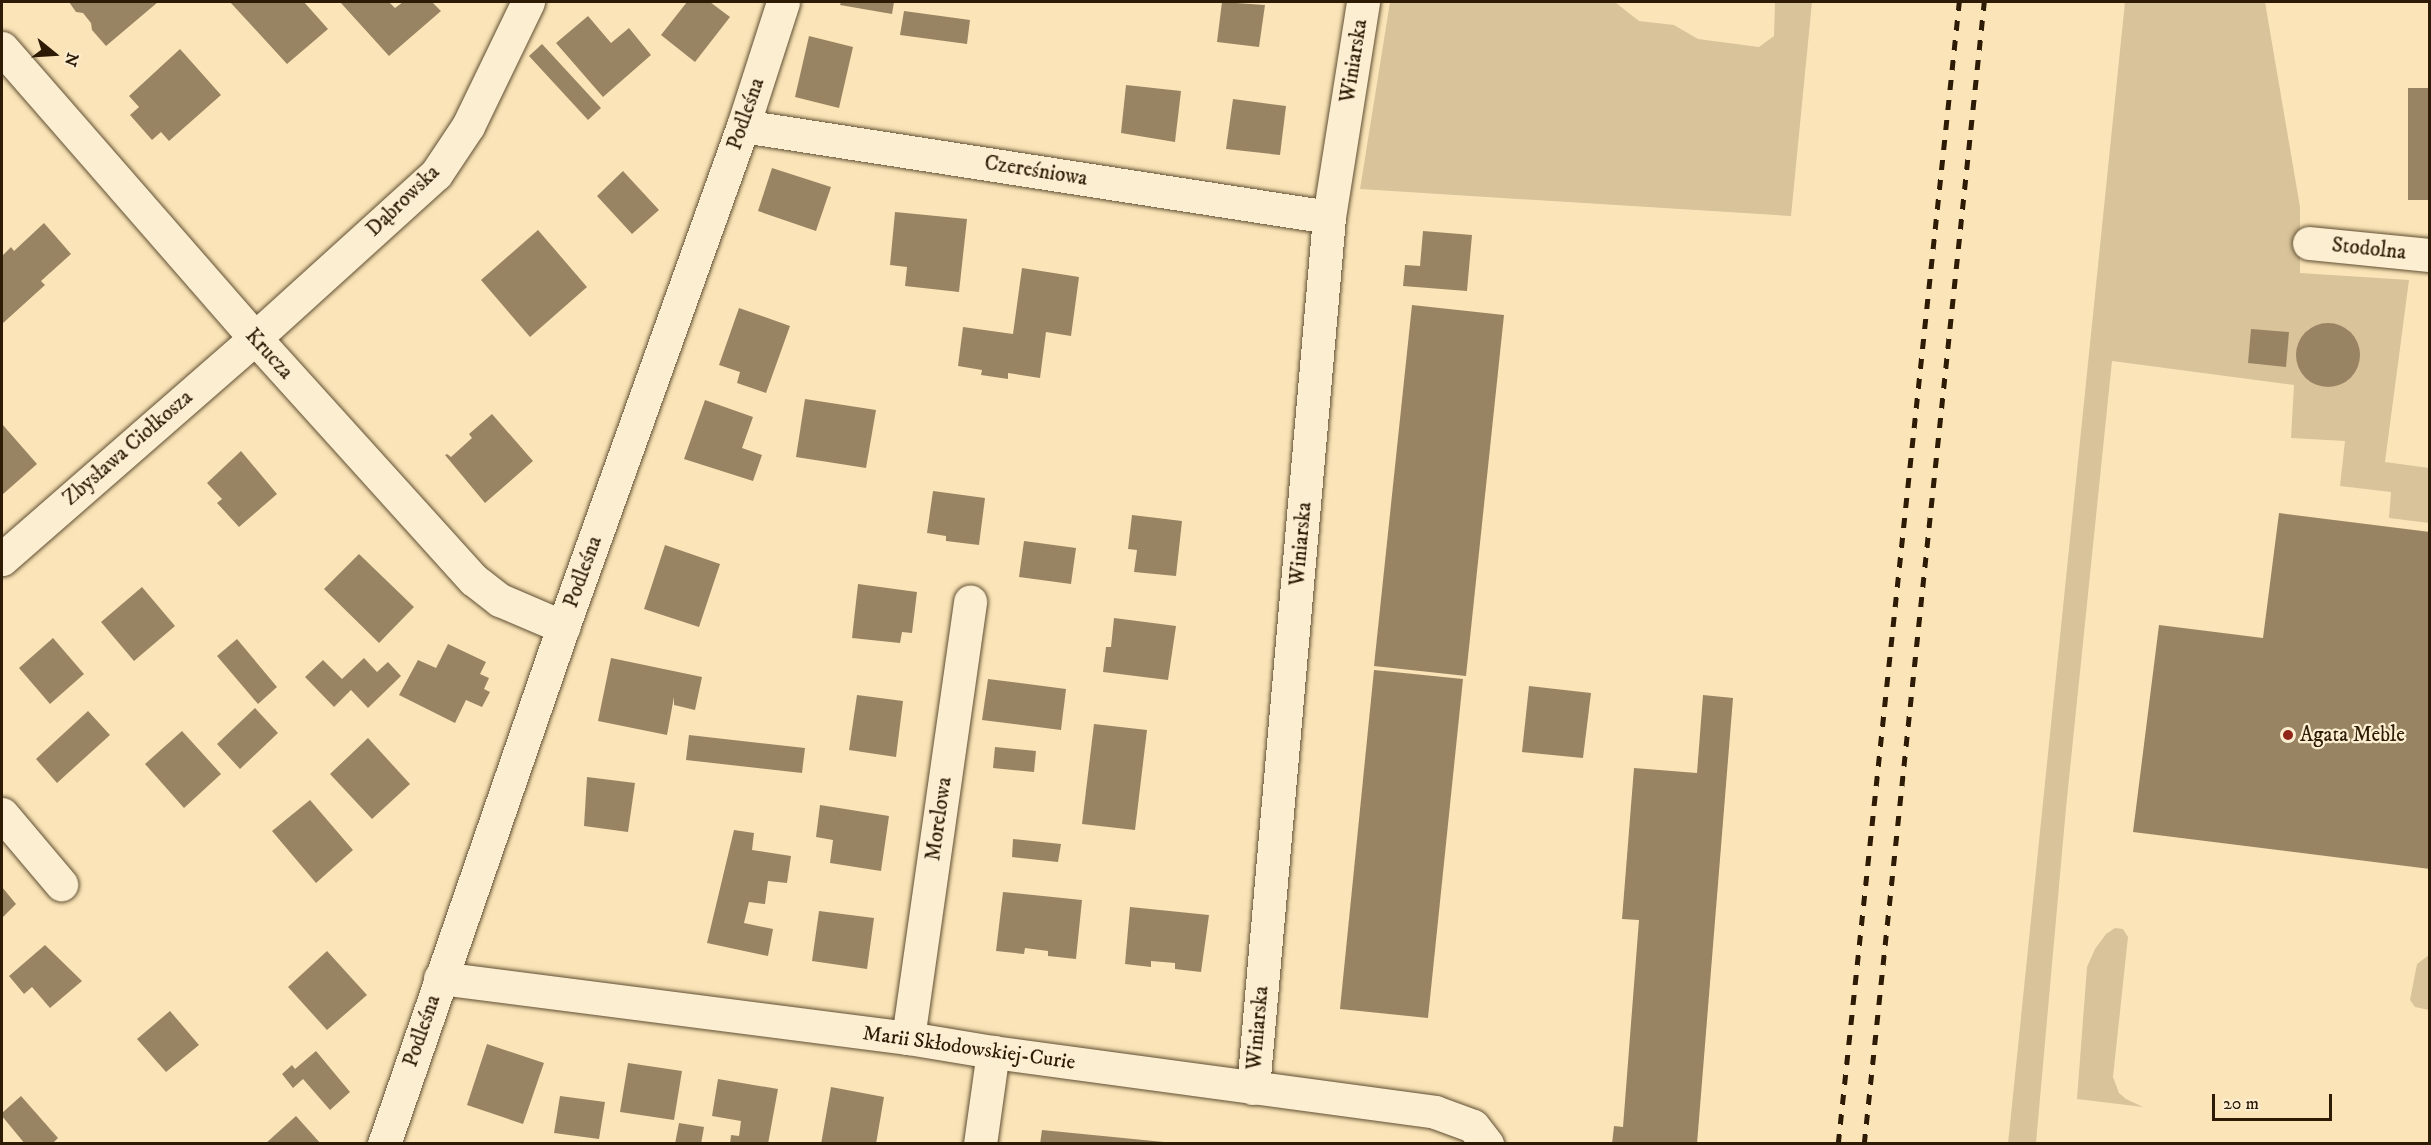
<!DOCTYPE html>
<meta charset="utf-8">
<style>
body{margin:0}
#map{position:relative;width:2431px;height:1145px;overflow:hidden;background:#fbe5b8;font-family:"IM FELL DW Pica",serif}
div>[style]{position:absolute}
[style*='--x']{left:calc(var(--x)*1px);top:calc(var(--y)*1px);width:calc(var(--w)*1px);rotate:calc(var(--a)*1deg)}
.green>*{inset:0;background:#d8c39a}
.building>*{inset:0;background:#988463}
.round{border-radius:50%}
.roads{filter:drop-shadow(0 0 2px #604e32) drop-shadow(0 0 2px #604e32)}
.minor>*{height:33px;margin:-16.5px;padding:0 16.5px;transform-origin:16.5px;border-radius:16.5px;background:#fceed1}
.tertiary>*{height:33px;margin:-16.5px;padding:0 16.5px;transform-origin:16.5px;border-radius:16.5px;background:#fceed1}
.rail>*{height:4.5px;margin-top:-2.25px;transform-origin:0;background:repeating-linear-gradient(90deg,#2d1b06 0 10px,transparent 0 20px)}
.dots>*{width:16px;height:16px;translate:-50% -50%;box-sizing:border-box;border:3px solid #fceed1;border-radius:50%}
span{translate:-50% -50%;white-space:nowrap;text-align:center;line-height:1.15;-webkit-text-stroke:4.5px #fceed1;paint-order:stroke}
.street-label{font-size:21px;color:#2d1b06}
.poi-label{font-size:21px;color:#2d1b06}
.left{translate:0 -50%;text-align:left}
.frame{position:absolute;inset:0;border:3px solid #2d1b06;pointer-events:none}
.north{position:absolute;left:24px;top:24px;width:60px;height:60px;-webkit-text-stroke:4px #fceed1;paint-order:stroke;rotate:108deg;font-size:16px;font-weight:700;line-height:24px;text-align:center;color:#2d1b06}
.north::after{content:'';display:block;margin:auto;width:21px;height:27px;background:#2d1b06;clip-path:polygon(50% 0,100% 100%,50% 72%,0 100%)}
.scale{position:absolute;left:2212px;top:1094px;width:120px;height:27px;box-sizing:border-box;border:3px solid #2d1b06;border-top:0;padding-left:8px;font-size:18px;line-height:21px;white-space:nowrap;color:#2d1b06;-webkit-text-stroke:4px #fceed1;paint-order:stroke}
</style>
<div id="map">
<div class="green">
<i style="clip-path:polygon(1390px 2px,1616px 3px,1639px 21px,1674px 25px,1698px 39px,1759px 47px,1774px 36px,1775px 2px,1812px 2px,1791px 216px,1360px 189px)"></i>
<i style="clip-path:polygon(2125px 2px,2265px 2px,2300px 207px,2300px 273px,2409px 280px,2385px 462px,2429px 468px,2429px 523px,2389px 518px,2391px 492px,2340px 486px,2345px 441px,2291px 438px,2294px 385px,2112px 361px,2066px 808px,2036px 1143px,2008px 1144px)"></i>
<i style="clip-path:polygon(2115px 928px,2123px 929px,2128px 937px,2113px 1077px,2119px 1093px,2126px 1099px,2143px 1107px,2077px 1099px,2087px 967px,2095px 949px,2106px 934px)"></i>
<i style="clip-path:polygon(2429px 955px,2430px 955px,2429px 1010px,2415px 1007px,2410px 1000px,2417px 964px)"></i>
</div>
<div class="building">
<i style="clip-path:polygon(69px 2px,158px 2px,106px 46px,92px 30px,91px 23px,83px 13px,76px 12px)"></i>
<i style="clip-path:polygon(230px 2px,304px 2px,328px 29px,287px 64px)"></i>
<i style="clip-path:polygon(340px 2px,389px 2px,395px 8px,403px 2px,432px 2px,441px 11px,389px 56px)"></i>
<i style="clip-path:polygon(687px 2px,710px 2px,730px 17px,695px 62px,661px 35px)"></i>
<i style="clip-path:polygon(841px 2px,894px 2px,892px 14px,840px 5px)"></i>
<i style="clip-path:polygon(1222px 2px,1265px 5px,1259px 47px,1217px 42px)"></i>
<i style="clip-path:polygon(904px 11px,970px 20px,967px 44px,900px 35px)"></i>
<i style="clip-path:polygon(588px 16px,611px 43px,629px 28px,651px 55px,603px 97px,556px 43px)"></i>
<i style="clip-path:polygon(809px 36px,853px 47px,839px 108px,795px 97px)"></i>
<i style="clip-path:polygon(542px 44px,601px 108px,588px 120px,529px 56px)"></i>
<i style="clip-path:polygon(180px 49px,221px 95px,169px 141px,161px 132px,152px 140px,130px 115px,139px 107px,129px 96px)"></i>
<i style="clip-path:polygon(1126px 85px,1181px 91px,1175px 142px,1121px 133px)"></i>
<i style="clip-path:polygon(2408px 88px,2430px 88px,2430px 200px,2408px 200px)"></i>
<i style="clip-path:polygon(1233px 99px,1286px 106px,1280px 155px,1226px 149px)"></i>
<i style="clip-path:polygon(772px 168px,831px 187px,816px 231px,758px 211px)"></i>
<i style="clip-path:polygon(623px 171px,659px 210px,632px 234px,597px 196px)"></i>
<i style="clip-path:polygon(895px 212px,967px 219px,959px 292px,905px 286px,907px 267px,890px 265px)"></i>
<i style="clip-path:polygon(44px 223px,71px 254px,41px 281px,45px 285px,2px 324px,2px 256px,11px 247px,14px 251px)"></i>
<i style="clip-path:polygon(538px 230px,587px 287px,530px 337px,481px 280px)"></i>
<i style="clip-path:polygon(1423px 231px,1472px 235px,1467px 291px,1403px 286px,1405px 265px,1420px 266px)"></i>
<i style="clip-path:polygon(1022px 268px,1079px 277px,1071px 336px,1046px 332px,1040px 378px,1008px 373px,1008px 379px,981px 375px,982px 370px,958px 366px,963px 327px,1013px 334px)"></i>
<i style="clip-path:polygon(1412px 305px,1504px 315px,1466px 676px,1374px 666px)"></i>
<i style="clip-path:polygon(739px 308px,790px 326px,766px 393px,737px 383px,740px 372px,719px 365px)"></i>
<i class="round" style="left:2296px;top:323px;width:64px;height:64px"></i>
<i style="clip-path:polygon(2251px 329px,2289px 332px,2286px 367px,2248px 363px)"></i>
<i style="clip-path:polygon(805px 399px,876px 410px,866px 468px,796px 457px)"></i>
<i style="clip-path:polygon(705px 400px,753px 417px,742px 448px,762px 455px,753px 481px,684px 459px)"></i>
<i style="clip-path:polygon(492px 414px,533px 461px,485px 503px,445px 455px,447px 454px,451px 457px,472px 438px,469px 434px)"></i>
<i style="clip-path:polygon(2px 424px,37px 464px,2px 495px)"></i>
<i style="clip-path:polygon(241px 451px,277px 494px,239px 527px,217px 503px,222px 499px,207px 483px)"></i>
<i style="clip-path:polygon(933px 491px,985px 498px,979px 545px,946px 541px,946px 536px,927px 533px)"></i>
<i style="clip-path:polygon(2279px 513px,2430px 532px,2430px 869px,2133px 832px,2159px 625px,2263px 638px)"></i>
<i style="clip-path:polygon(1132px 515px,1182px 521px,1176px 576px,1134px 572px,1137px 550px,1128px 549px)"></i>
<i style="clip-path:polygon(1024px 541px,1076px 548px,1071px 584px,1019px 577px)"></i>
<i style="clip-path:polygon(665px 545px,720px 564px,699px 627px,644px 609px)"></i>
<i style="clip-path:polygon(359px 554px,414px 607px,379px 643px,324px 589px)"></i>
<i style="clip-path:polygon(858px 584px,917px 592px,912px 633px,902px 632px,900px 643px,852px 638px)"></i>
<i style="clip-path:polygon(142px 587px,175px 626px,134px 661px,101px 622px)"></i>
<i style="clip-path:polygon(1114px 618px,1176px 626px,1168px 680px,1103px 672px,1106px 647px,1111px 647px)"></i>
<i style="clip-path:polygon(53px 638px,84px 674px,50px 704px,19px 668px)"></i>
<i style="clip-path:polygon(237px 639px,277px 687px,258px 704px,217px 656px)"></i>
<i style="clip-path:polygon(448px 644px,486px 662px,480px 674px,489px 678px,484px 689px,490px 692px,482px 707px,466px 700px,455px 723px,399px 695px,418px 660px,436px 668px)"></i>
<i style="clip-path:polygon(364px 658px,377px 672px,388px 662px,401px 676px,368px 708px,351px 690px,334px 707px,305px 677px,323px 660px,342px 679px)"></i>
<i style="clip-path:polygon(611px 658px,702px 677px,695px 710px,674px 705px,674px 697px,667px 735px,598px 721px)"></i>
<i style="clip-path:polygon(1374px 670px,1463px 679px,1428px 1018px,1340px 1009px)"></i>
<i style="clip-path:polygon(988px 679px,1066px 689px,1061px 730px,982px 720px)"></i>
<i style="clip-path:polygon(1529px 686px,1591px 693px,1583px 758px,1522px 752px)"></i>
<i style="clip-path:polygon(857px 695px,903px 701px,896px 757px,849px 750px)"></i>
<i style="clip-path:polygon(1703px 695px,1733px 698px,1697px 1144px,1612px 1144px,1614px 1126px,1623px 1127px,1639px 920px,1622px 919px,1634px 768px,1697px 773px)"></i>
<i style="clip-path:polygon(255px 708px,278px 733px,240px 769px,217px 744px)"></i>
<i style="clip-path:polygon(88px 711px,110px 735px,57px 783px,36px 759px)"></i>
<i style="clip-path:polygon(1094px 724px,1147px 730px,1135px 830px,1082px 824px)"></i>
<i style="clip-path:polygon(182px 731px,221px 774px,184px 808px,145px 764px)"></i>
<i style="clip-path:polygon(689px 735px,805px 748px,802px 773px,686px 760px)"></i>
<i style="clip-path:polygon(368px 738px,410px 784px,372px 819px,330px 774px)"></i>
<i style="clip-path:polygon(995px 747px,1036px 751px,1034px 772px,993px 768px)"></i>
<i style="clip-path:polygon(587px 777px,635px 783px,628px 832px,584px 826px)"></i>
<i style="clip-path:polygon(310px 800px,353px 850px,316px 883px,272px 831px)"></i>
<i style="clip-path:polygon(820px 805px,889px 816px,881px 871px,830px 863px,833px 840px,816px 837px)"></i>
<i style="clip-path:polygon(734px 830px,754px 833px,752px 850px,791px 856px,787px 883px,768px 881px,765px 904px,749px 902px,744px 923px,773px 929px,768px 956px,707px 943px)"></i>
<i style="clip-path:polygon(1013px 839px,1061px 844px,1058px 862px,1012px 857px)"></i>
<i style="clip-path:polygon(2px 887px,16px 904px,2px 918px)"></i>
<i style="clip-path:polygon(1003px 892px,1082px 900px,1076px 959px,1048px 956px,1048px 951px,1025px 948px,1024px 954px,996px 951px)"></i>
<i style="clip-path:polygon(1130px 907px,1209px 915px,1201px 972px,1175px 969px,1175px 963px,1151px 961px,1151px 967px,1125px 964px)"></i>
<i style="clip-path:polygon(819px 911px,874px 918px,867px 969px,812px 961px)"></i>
<i style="clip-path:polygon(45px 945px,82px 981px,50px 1008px,32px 987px,24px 994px,9px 976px)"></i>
<i style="clip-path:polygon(327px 951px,367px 995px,327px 1030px,288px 987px)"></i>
<i style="clip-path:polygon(170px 1011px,199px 1045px,166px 1072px,137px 1039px)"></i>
<i style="clip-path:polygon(487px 1044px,544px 1063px,523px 1124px,467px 1105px)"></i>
<i style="clip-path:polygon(316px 1051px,350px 1092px,330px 1110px,303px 1079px,293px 1088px,282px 1074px,292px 1065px,295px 1069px)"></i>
<i style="clip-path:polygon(628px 1063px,682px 1071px,674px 1120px,620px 1112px)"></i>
<i style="clip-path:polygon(718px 1079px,778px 1089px,768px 1144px,730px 1144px,731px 1135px,739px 1136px,741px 1121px,712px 1116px)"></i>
<i style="clip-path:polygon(831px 1087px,884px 1097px,876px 1144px,821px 1144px)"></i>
<i style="clip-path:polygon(21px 1096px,58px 1138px,52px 1144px,25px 1144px,2px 1116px,2px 1113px)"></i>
<i style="clip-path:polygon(560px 1096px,605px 1102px,599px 1139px,554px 1133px)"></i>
<i style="clip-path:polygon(296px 1116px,321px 1144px,265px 1144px)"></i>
<i style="clip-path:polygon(679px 1123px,704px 1127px,701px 1144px,675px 1144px)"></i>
<i style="clip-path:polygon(1042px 1130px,1164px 1142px,1164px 1144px,1040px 1144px)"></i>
</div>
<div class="roads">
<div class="minor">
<i style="--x:2;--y:48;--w:385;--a:48.9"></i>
<i style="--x:255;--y:338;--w:326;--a:47.9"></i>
<i style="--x:474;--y:580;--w:33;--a:38"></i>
<i style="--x:500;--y:600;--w:69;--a:23.2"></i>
<i style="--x:743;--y:126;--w:593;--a:8.83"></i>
<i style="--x:2309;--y:243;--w:122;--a:5.7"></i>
<i style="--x:2;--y:559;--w:336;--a:-41.1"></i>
<i style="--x:255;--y:338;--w:244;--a:-42.2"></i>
<i style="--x:436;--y:174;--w:58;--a:-56.3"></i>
<i style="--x:468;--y:126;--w:138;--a:-64.2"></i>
<i style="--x:2;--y:814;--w:92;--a:49.9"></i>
<i style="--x:440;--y:978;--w:472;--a:7.3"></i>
<i style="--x:908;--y:1038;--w:86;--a:9.4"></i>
<i style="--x:993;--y:1052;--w:446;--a:7.7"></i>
<i style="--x:1435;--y:1112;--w:40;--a:20.2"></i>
<i style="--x:1473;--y:1126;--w:23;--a:52"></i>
<i style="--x:908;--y:1038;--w:441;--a:-81.9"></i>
<i style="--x:1253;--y:1088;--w:874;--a:-85.01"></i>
<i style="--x:1329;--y:217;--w:218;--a:-81"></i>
<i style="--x:980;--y:1144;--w:93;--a:-82"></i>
</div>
<div class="tertiary">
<i style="--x:384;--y:1144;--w:547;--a:-70.9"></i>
<i style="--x:563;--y:627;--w:532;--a:-70.24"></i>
<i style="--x:743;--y:126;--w:130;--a:-72.1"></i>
</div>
</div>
<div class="rail">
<i style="--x:1838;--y:1144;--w:1148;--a:-83.95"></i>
<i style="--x:1864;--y:1144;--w:1148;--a:-84"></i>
</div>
<div class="dots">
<i style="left:2288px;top:735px;background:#8f2418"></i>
</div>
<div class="street-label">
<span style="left:1354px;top:61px;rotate:-81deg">Winiarska</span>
<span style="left:746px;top:114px;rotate:-71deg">Podleśna</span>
<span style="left:1036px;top:171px;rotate:9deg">Czereśniowa</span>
<span style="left:403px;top:201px;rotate:-44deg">Dąbrowska</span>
<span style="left:2369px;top:249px;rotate:6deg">Stodolna</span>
<span style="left:269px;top:354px;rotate:48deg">Krucza</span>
<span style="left:128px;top:448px;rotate:-41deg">Zbysława Ciołkosza</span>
<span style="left:1301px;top:544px;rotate:-85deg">Winiarska</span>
<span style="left:583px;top:572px;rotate:-70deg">Podleśna</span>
<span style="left:939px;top:819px;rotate:-82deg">Morelowa</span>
<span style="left:1258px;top:1028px;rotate:-85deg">Winiarska</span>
<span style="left:422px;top:1031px;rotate:-71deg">Podleśna</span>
<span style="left:969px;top:1048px;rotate:8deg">Marii Skłodowskiej-Curie</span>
</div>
<div class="poi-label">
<span class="left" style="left:2300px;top:735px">Agata Meble</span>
</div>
<div class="frame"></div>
<div class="north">N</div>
<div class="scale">20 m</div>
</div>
